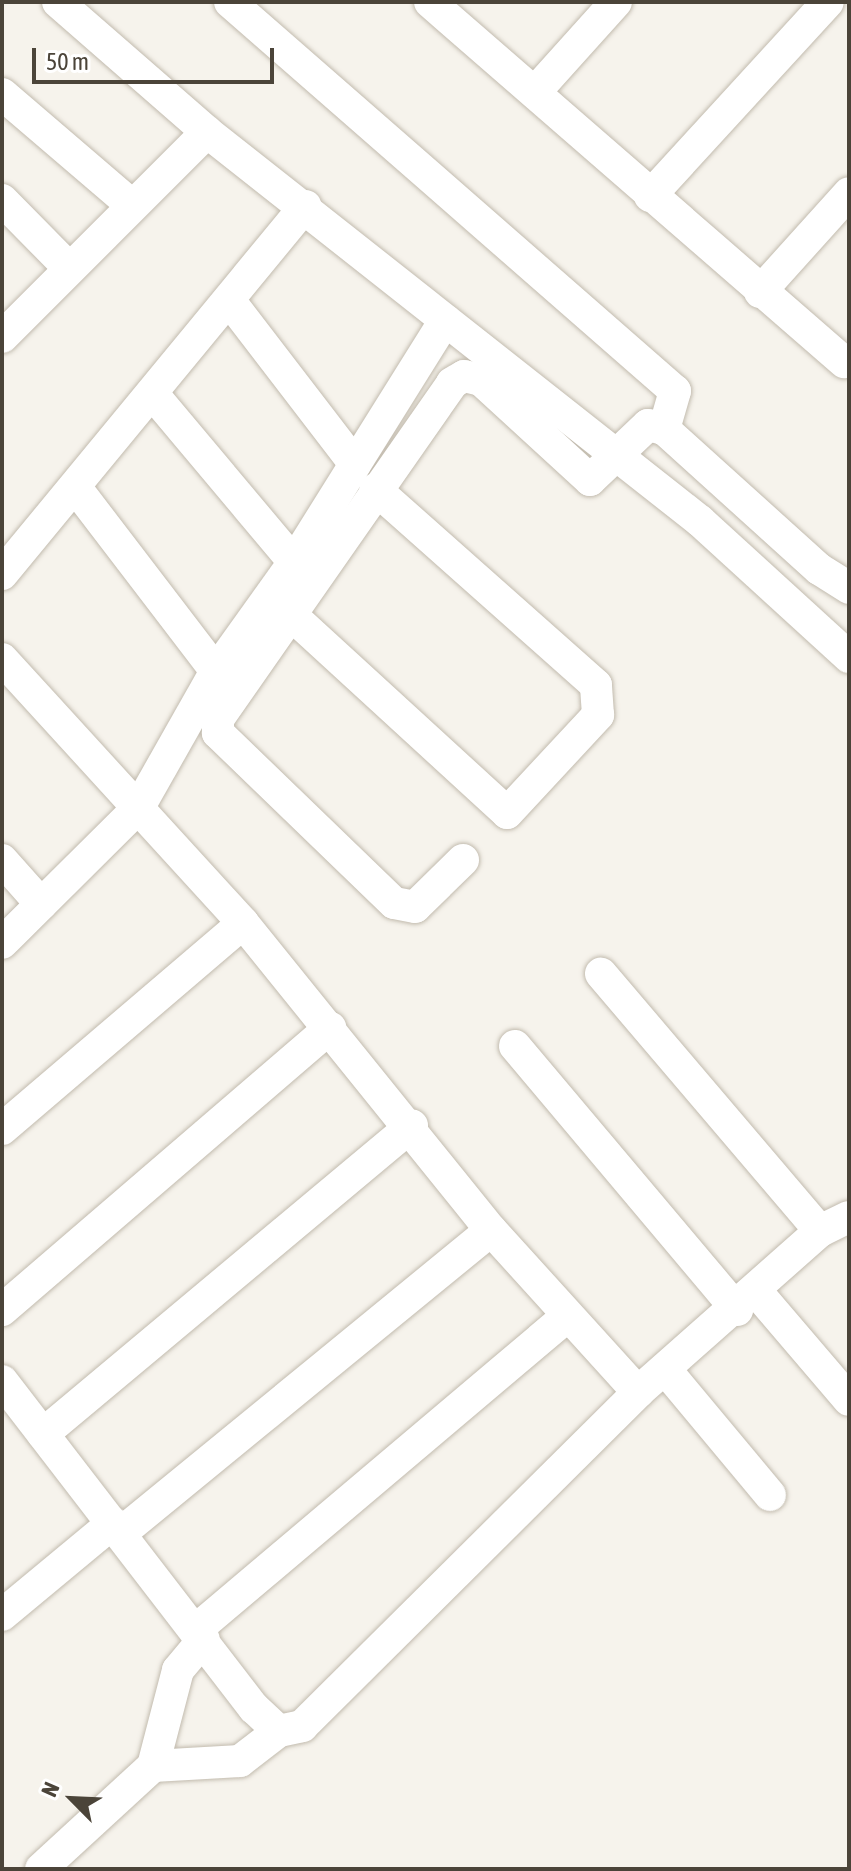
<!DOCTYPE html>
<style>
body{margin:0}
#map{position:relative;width:851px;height:1871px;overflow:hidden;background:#f6f3ec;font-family:"Asap Condensed",sans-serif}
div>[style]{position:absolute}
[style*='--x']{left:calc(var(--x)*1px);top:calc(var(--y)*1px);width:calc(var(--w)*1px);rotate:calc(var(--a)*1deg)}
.roads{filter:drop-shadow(0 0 2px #c2bbae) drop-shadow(0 0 2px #c2bbae)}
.minor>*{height:32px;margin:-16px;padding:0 16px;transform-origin:16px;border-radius:16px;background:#fff}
span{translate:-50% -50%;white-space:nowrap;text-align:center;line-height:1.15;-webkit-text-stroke:6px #fff;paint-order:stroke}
.frame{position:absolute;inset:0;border:4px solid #4b4439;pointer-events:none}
.north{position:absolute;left:32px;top:1759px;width:80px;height:80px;-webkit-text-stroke:6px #fff;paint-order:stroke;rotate:294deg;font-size:22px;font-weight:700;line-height:32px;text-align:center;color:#4b4439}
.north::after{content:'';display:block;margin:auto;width:28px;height:36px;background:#4b4439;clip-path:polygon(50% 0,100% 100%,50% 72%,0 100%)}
.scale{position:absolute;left:32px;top:48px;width:242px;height:36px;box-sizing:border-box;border:4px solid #4b4439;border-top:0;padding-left:10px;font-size:24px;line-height:28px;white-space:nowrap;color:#4b4439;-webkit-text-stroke:6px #fff;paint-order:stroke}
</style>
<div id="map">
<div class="roads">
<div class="minor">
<i style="--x:58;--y:2;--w:198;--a:41.1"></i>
<i style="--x:207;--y:132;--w:628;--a:38.28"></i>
<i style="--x:700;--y:521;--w:202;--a:42.4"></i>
<i style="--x:230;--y:2;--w:591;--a:41.16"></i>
<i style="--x:675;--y:391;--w:40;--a:106"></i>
<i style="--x:430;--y:2;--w:549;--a:41.01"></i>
<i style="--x:535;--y:92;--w:121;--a:-48"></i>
<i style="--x:2;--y:94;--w:167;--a:40.6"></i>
<i style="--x:650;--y:196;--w:263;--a:-47.5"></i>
<i style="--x:2;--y:200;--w:94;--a:45.4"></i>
<i style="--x:760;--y:292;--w:133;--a:-48"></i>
<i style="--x:229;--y:300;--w:207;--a:52.5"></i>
<i style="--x:2;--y:337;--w:290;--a:-45"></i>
<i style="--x:152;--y:393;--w:221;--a:50"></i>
<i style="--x:76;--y:488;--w:230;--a:52.6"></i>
<i style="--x:2;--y:574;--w:477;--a:-50.5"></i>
<i style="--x:288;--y:612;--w:297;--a:42.5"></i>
<i style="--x:507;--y:813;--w:134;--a:-47.1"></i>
<i style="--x:598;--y:715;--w:30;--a:-94"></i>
<i style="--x:596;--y:685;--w:295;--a:-138.4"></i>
<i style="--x:2;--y:659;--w:357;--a:47.6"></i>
<i style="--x:243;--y:923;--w:395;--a:51.1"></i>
<i style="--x:491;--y:1230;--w:219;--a:47.8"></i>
<i style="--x:2;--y:860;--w:59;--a:48.4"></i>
<i style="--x:463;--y:860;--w:67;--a:135.6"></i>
<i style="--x:415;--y:907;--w:21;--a:-169"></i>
<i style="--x:394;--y:903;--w:245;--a:-136"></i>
<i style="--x:218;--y:733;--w:14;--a:-90"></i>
<i style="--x:218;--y:719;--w:409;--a:-55.1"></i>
<i style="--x:452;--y:383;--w:14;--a:-30"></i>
<i style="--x:464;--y:376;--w:17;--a:13"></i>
<i style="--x:481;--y:380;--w:148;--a:42.5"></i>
<i style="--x:590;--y:480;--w:80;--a:-43.5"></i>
<i style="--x:648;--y:425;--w:16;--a:14"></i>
<i style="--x:664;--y:429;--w:209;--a:42.1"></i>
<i style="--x:819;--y:569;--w:36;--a:32"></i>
<i style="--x:2;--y:943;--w:193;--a:-44.8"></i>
<i style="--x:139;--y:807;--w:156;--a:-60.5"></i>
<i style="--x:216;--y:671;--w:134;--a:-54.4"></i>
<i style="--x:294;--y:562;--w:285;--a:-58"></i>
<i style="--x:515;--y:1046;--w:345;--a:49.9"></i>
<i style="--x:2;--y:1129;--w:317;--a:-40.5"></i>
<i style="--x:820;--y:1231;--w:32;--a:-26"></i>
<i style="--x:756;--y:1291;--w:143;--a:49.5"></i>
<i style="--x:2;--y:1310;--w:433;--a:-40.7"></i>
<i style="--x:665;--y:1369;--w:164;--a:50.2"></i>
<i style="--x:2;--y:1381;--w:413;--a:52.4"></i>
<i style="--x:254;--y:1708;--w:34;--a:43"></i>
<i style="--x:279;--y:1731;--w:24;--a:-12"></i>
<i style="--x:302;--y:1726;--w:474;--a:-44.8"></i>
<i style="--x:638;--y:1392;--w:243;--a:-41.5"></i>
<i style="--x:820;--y:1231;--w:338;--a:-130.4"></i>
<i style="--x:43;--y:1434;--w:481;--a:-39.9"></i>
<i style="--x:121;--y:1533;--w:478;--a:-39.3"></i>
<i style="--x:2;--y:1615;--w:144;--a:-39.7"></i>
<i style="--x:197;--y:1629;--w:485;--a:-40.2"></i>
<i style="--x:153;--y:1766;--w:87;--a:-3.3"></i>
<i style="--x:240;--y:1761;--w:49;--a:-37.6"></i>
<i style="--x:41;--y:1869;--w:152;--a:-42.6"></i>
<i style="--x:153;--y:1766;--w:99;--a:-75.4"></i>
<i style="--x:178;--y:1670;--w:40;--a:-50"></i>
</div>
</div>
<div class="frame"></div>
<div class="north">N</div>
<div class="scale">50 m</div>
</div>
